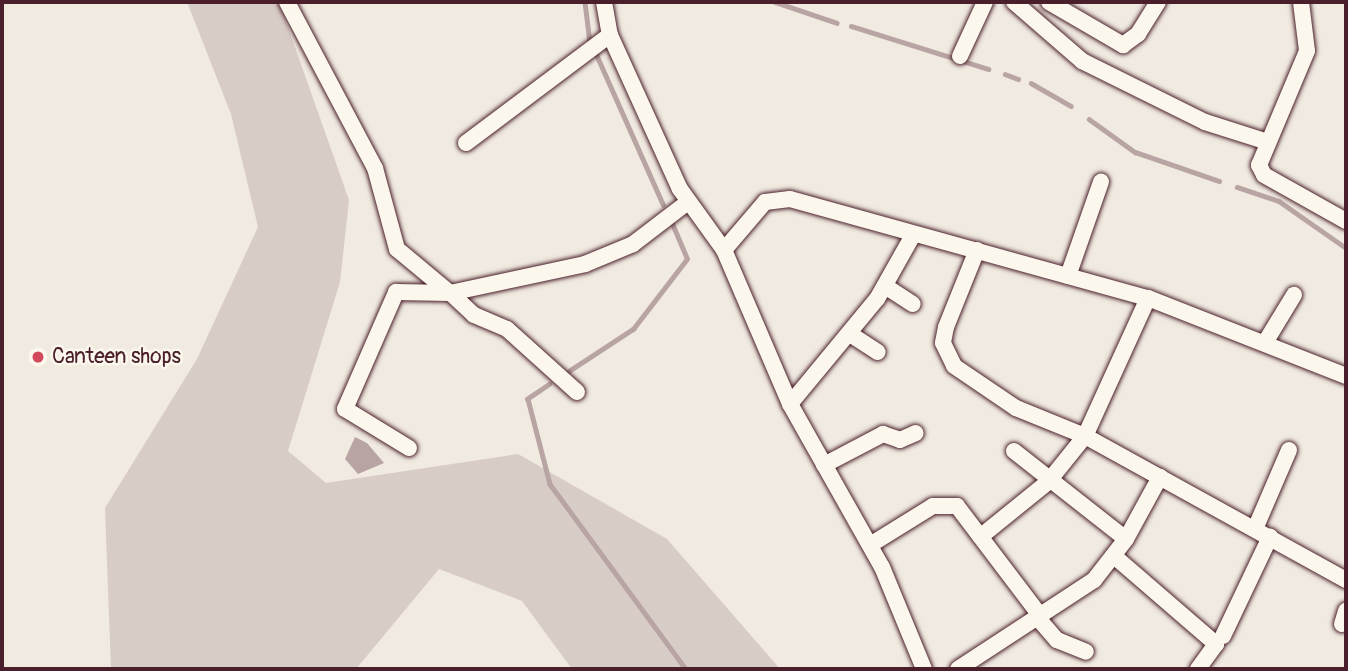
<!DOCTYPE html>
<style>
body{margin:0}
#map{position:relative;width:1348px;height:671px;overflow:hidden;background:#f0eae0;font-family:Pangolin,sans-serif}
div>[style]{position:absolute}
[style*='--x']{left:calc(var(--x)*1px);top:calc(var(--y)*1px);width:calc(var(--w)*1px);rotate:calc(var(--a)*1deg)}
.green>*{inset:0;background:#d8ccc6}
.water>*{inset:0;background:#b8a4a2}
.stream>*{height:4.5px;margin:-2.25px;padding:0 2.25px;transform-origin:2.25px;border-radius:2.25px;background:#b8a4a2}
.roads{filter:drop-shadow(0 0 2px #4a1f2b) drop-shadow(0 0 2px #4a1f2b)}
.street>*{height:16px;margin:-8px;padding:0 8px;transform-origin:8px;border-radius:8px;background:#fbf7ec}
.dots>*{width:19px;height:19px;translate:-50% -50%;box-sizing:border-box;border:4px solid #fbf7ec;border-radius:50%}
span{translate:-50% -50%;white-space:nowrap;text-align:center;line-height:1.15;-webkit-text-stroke:5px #fbf7ec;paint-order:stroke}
.poi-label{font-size:21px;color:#4a1f2b}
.left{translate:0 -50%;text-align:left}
.frame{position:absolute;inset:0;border:4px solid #4a1f2b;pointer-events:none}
</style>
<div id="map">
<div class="green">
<i style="clip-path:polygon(187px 2px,279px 2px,349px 200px,340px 282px,288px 451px,326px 483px,518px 454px,667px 539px,780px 669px,572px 669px,522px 601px,439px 569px,356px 669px,111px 669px,105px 508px,197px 359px,258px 227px,231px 114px)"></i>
</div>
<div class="water">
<i style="clip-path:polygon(355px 437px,367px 443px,384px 463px,358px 474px,345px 459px)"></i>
</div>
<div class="stream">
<i style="--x:585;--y:2;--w:38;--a:83"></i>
<i style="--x:590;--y:40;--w:180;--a:66"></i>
<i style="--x:775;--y:2;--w:65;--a:18.7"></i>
<i style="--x:851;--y:26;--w:144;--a:17.4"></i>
<i style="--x:1005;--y:74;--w:14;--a:21"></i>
<i style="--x:1031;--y:83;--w:46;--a:29.9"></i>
<i style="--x:1089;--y:119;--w:57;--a:35.7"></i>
<i style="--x:1135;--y:152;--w:89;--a:19"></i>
<i style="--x:1237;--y:187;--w:44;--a:18.4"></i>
<i style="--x:1279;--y:201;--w:82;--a:35"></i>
<i style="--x:569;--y:371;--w:77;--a:-33.3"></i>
<i style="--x:633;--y:329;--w:88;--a:-52.4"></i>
<i style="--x:687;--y:259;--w:38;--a:-113"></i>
<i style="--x:550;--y:384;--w:27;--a:146"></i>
<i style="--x:528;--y:399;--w:88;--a:75.5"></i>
<i style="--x:550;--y:484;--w:230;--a:53.7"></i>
</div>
<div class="roads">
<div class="street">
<i style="--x:287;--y:2;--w:188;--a:62.1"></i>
<i style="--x:375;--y:168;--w:84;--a:74.8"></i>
<i style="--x:397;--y:249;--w:69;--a:39.7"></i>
<i style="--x:604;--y:2;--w:34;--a:80"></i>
<i style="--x:610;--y:35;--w:169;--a:65.6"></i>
<i style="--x:680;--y:189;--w:75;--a:54.2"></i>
<i style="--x:724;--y:250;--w:168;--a:66.8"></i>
<i style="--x:790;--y:404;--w:187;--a:60.6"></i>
<i style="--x:882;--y:567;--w:110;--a:67.6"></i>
<i style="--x:1014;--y:2;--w:90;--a:40.9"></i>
<i style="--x:1082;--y:61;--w:137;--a:26.4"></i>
<i style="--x:1205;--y:122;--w:63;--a:17.6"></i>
<i style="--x:1049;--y:2;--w:86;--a:30.2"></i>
<i style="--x:1123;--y:45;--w:19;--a:-36"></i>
<i style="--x:1138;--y:34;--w:38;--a:-58"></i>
<i style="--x:1301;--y:2;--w:49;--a:83"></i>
<i style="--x:1307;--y:51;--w:124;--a:112.8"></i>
<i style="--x:1259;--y:165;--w:11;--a:63"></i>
<i style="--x:1264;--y:175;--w:94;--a:29.3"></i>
<i style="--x:960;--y:56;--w:60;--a:-65.2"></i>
<i style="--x:466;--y:143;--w:180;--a:-36.9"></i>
<i style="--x:724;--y:250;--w:63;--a:-49.5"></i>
<i style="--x:765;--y:202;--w:25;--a:-7"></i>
<i style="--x:790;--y:199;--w:371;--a:15.5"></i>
<i style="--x:1148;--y:298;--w:213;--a:21.5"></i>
<i style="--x:977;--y:250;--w:83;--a:111.9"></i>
<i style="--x:946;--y:327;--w:16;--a:101"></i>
<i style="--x:943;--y:343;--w:25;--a:64"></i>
<i style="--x:954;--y:366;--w:75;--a:34.1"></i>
<i style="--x:1016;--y:408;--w:74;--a:22.1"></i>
<i style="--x:1085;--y:436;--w:59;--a:128.8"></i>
<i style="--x:1048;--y:482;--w:87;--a:141"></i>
<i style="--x:1068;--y:276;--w:100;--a:-70.7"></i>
<i style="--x:885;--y:286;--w:33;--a:33"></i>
<i style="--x:1148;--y:298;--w:152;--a:114.5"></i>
<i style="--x:1085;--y:436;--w:298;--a:28.9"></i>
<i style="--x:850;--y:334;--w:33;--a:33"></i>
<i style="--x:1266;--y:341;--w:54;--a:-58.7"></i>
<i style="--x:577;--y:392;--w:94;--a:-138"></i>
<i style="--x:507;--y:329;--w:36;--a:-157"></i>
<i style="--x:474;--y:315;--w:33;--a:-137"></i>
<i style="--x:450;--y:293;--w:138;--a:-12.1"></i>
<i style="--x:585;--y:264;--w:52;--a:-22.6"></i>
<i style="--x:633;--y:244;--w:69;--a:-37.4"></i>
<i style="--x:790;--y:404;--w:136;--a:-50.4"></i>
<i style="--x:877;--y:299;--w:73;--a:-60.6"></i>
<i style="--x:409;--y:448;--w:75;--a:-148.6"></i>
<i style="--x:345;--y:409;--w:128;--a:-66.4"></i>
<i style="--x:396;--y:292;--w:54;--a:1.1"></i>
<i style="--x:1014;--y:451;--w:142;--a:38.2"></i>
<i style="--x:824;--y:465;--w:67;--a:-27.7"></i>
<i style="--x:883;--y:434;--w:18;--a:19"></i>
<i style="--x:900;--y:440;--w:17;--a:-24"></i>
<i style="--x:1255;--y:529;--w:86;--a:-66.7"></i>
<i style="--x:870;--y:545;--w:74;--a:-31.8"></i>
<i style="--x:933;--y:506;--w:24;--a:0"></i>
<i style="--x:957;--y:506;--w:136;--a:52.8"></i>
<i style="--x:1114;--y:556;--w:135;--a:40.8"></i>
<i style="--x:1216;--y:644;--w:31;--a:126"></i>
<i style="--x:1036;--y:616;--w:32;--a:49"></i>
<i style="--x:1057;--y:640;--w:31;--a:22"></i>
<i style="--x:1342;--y:624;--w:14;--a:-73"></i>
<i style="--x:1223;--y:636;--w:110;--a:-64.6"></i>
<i style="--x:958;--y:669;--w:163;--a:-33.2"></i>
<i style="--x:1094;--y:580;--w:52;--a:-52"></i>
<i style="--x:1126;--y:539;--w:71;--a:-61.3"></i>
</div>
</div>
<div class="dots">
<i style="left:38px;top:357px;background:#d1495b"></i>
</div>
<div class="poi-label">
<span class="left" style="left:52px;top:357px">Canteen shops</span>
</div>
<div class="frame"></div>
</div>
